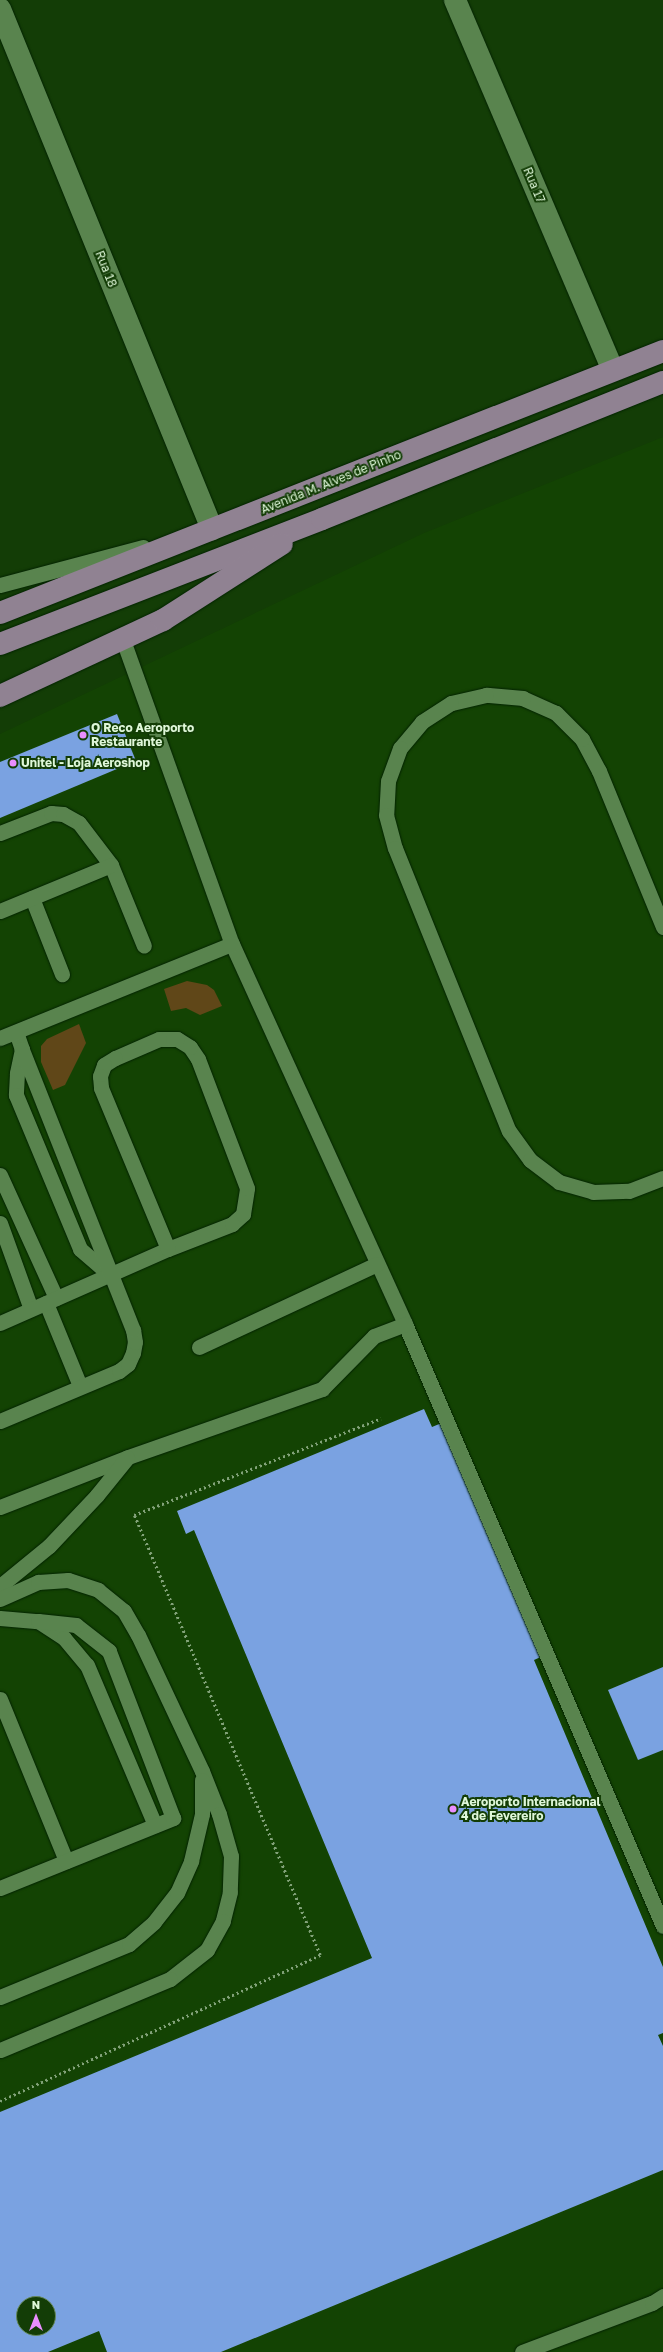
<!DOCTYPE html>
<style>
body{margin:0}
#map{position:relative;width:663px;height:2352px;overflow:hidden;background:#133d06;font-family:"Golos Text",sans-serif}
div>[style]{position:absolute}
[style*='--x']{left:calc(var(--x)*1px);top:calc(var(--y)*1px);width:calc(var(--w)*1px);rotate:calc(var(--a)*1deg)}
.built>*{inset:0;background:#134303}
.green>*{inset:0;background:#604718}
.building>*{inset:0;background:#7aa2e1}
.path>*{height:2.5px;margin-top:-1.25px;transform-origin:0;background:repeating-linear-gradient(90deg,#82a279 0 2px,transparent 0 5px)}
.roads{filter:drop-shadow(0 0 1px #032200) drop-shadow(0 0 1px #032200)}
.lane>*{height:15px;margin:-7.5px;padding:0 7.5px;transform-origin:7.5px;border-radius:7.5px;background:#59844e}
.street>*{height:22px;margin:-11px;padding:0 11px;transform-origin:11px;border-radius:11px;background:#59844e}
.primary>*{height:22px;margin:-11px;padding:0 11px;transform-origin:11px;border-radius:11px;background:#908292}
.dots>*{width:11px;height:11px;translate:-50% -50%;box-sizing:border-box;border:2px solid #133d06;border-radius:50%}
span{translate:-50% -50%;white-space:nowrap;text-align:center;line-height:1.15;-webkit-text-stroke:4px #133d06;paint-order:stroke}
.street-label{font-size:12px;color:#dff7d9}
.poi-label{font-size:12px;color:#dff7d9;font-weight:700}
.left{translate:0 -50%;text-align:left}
.north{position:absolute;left:16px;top:2296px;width:40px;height:40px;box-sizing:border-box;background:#133d06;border:1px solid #65875a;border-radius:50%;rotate:0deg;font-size:11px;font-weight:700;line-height:16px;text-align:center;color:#dff7d9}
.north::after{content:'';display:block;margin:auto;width:14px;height:18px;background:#e98efe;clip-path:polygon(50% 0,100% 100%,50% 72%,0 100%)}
</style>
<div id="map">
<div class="built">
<i style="clip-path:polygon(evenodd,663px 437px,663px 2352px,0 2352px,0 734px,424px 533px,663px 437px,24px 2304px,48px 2304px,48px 2328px,24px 2328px,24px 2304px)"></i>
</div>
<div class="green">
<i style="clip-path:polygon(187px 981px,207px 985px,214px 990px,222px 1006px,200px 1015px,186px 1008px,171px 1011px,164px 989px)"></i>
<i style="clip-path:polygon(79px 1024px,86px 1043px,65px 1085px,53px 1090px,41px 1062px,41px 1046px,47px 1039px)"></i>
</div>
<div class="building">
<i style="clip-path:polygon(117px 714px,136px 761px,0 818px,0 762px)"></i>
<i style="clip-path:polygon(evenodd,424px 1409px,432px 1427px,444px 1422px,543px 1656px,534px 1660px,663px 1967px,663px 2033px,658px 2035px,663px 2046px,663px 2170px,221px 2352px,107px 2352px,99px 2331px,48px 2352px,0 2352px,0 2112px,372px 1958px,194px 1530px,186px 1534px,177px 1511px,424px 1409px,24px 2304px,48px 2304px,48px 2328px,24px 2328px,24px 2304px)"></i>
<i style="clip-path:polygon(663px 1667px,663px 1750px,638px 1760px,608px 1690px)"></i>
</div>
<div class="path">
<i style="--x:0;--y:2101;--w:352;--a:-24.5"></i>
<i style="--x:320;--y:1955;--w:478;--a:-112.9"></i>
<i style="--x:134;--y:1515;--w:265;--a:-21.4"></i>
</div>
<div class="roads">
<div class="lane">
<i style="--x:0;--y:585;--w:148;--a:-14.9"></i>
<i style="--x:123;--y:640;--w:323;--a:70.3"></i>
<i style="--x:232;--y:944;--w:418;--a:65.5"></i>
<i style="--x:405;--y:1324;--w:655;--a:66.8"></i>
<i style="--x:0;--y:833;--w:55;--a:-21.4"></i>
<i style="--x:51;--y:813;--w:12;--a:5"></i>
<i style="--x:63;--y:814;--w:18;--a:29"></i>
<i style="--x:79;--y:823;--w:53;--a:52.7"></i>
<i style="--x:111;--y:865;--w:87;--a:67.8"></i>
<i style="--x:32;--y:898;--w:82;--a:68.5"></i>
<i style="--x:0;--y:911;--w:120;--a:-22.5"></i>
<i style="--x:663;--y:927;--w:169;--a:-112.3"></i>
<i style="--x:599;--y:771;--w:36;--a:-118"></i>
<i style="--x:582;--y:739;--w:37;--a:-135"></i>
<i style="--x:556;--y:713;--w:36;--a:-156"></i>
<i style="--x:523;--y:698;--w:37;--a:-175"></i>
<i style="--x:486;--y:695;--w:36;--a:167"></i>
<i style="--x:451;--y:703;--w:35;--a:147"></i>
<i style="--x:422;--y:722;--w:34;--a:130"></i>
<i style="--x:400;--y:748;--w:35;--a:110"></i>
<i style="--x:388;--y:781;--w:34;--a:93"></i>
<i style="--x:386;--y:815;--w:34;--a:75"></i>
<i style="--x:395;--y:848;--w:305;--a:68.1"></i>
<i style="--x:509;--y:1131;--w:36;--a:54"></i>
<i style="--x:530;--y:1160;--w:36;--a:37"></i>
<i style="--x:559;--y:1182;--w:35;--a:16"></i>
<i style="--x:593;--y:1192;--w:36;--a:-2"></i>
<i style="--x:629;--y:1191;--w:36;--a:-21"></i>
<i style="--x:16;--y:1032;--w:18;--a:71"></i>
<i style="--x:22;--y:1049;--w:25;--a:102"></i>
<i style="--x:17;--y:1073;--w:22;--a:93"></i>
<i style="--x:16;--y:1095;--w:167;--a:67.4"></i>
<i style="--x:80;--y:1249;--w:38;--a:41"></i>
<i style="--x:0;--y:1038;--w:250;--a:-22.1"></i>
<i style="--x:0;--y:1175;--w:135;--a:65.5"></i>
<i style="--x:0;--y:1223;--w:91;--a:70.2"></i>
<i style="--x:46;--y:1303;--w:90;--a:67.7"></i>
<i style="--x:0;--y:1323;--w:184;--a:-23.8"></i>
<i style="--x:168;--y:1249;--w:69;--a:-21.3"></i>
<i style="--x:232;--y:1224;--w:15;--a:-42"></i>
<i style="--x:243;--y:1214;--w:26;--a:-81"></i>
<i style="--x:247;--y:1188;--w:138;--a:-110.8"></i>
<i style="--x:198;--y:1059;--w:14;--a:-124"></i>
<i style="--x:190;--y:1047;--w:15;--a:-148"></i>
<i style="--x:177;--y:1039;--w:18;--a:180"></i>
<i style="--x:159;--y:1039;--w:48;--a:156.6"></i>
<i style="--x:115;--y:1058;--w:13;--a:148"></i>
<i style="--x:104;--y:1065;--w:12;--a:110"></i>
<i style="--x:100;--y:1076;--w:12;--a:85"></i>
<i style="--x:101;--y:1088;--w:174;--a:67.4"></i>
<i style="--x:199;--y:1347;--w:196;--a:-25"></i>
<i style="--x:0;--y:1421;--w:129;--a:-22.8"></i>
<i style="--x:119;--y:1371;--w:11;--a:-38"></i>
<i style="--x:128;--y:1364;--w:12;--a:-66"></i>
<i style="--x:133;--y:1353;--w:11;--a:-80"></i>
<i style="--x:135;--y:1342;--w:12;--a:-99"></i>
<i style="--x:133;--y:1330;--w:302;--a:-111.6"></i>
<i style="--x:0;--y:1507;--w:137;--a:-21.3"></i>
<i style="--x:128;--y:1457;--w:206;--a:-19.3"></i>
<i style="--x:322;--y:1389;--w:74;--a:-45.5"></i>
<i style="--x:374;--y:1336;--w:33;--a:-21"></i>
<i style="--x:0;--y:1586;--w:63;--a:-39.2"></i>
<i style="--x:49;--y:1546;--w:70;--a:-46.7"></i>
<i style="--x:97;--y:1495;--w:48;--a:-51"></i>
<i style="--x:0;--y:1599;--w:42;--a:-24.1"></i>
<i style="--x:38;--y:1582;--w:30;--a:-4"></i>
<i style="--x:68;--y:1580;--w:32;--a:18"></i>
<i style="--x:98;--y:1590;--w:33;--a:39"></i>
<i style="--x:124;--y:1611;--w:28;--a:60"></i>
<i style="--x:138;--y:1635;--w:150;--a:64.8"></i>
<i style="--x:202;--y:1771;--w:46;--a:68.4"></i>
<i style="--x:219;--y:1814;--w:44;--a:74.1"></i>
<i style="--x:231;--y:1856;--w:36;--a:92"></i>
<i style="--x:230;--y:1892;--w:30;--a:104"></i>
<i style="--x:223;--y:1921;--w:33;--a:119"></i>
<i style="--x:207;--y:1950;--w:47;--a:141.9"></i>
<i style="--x:170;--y:1979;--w:184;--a:157.3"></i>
<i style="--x:0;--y:1618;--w:38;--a:5"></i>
<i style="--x:38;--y:1621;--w:31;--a:33"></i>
<i style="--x:64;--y:1638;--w:35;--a:50"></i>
<i style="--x:87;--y:1665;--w:174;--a:67"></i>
<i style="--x:0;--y:1699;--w:175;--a:67.8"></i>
<i style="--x:0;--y:1888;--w:187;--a:-22"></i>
<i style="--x:173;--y:1818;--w:179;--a:-111"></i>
<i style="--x:109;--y:1651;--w:42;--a:-141.8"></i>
<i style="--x:76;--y:1625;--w:38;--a:-174"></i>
<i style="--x:0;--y:1997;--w:139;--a:-22.3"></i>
<i style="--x:129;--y:1944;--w:33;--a:-41"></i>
<i style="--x:154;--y:1922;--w:37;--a:-52"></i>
<i style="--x:177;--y:1893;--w:35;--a:-66"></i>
<i style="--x:191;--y:1861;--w:48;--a:-76.8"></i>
<i style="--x:202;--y:1814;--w:34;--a:-90"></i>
<i style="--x:522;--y:2352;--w:139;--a:-20.7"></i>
<i style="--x:652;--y:2303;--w:13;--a:-32"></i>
</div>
<div class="street">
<i style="--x:455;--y:0;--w:402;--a:66.9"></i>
<i style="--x:0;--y:9;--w:562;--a:67.82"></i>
</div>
<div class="primary">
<i style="--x:0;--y:613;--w:713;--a:-21.56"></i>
<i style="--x:0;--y:644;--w:345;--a:-21.2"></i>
<i style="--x:322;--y:519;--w:367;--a:-21.9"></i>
<i style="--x:0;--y:696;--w:180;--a:-25"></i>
<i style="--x:163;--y:620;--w:141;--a:-32.6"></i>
</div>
</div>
<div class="dots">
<i style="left:83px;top:735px;background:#e98efe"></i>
<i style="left:13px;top:763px;background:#e98efe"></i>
<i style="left:453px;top:1809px;background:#e98efe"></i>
</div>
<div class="street-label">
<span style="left:534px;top:185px;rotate:67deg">Rua 17</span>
<span style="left:106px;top:269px;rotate:68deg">Rua 18</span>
<span style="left:331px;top:482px;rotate:-22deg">Avenida M. Alves de Pinho</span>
</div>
<div class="poi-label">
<span class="left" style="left:91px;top:735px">O Reco Aeroporto<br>Restaurante</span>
<span class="left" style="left:21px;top:763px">Unitel - Loja Aeroshop</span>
<span class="left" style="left:461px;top:1809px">Aeroporto Internacional<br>4 de Fevereiro</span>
</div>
<div class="north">N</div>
</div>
